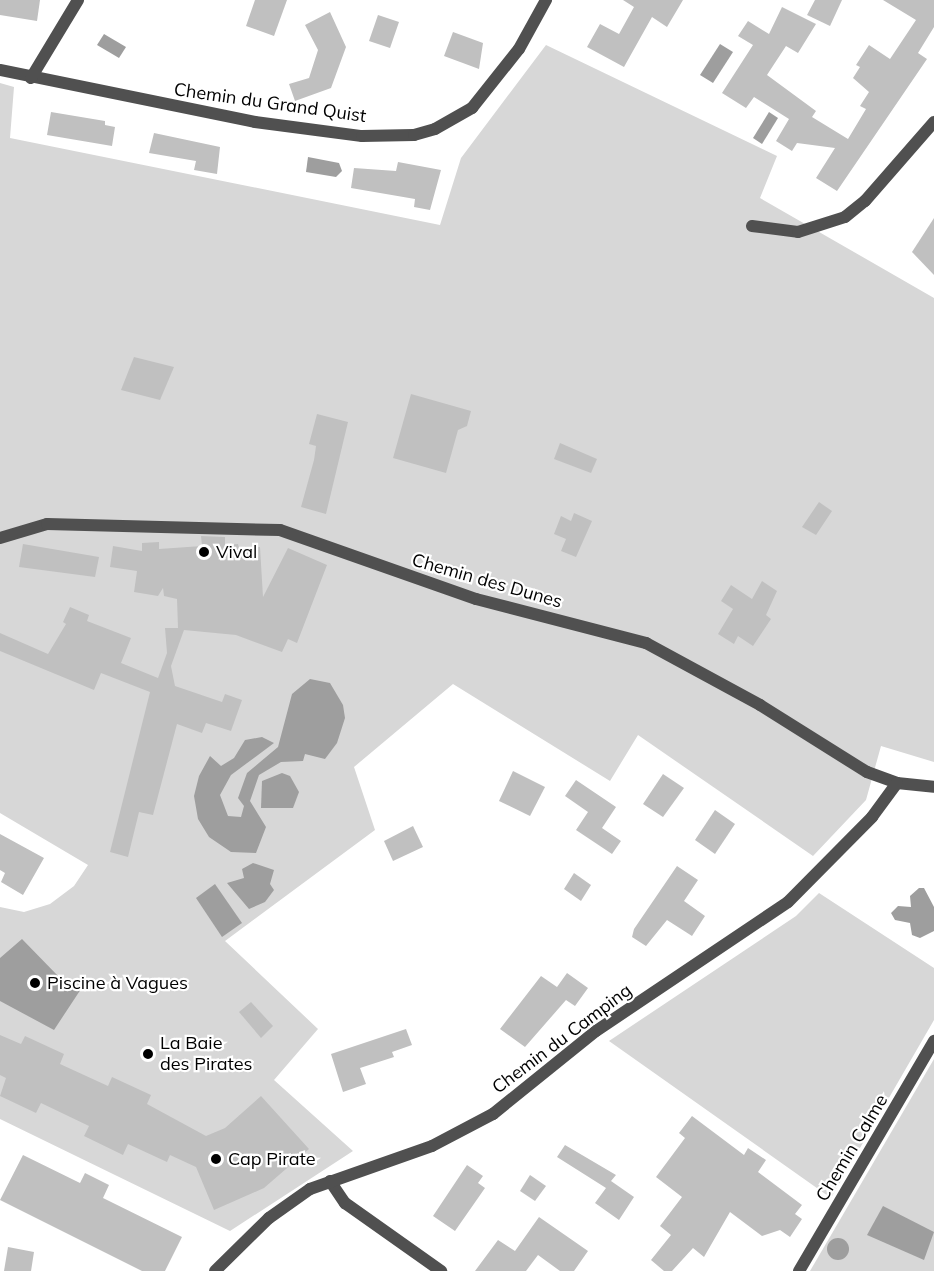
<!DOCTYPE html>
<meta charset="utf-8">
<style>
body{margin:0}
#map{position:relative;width:934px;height:1271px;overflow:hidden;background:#fff;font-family:Mulish,sans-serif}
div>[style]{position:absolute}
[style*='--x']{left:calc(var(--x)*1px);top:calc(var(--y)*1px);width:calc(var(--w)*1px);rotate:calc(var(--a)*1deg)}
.green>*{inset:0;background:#d7d7d7}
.water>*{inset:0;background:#9e9e9e}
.round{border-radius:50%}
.building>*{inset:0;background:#c0c0c0}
.minor>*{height:12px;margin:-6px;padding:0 6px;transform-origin:6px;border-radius:6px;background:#505050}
.dots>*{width:16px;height:16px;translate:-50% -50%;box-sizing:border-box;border:3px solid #fff;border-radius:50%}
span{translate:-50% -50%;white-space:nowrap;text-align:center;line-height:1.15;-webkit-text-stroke:4.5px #fff;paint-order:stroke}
.street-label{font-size:18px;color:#000}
.poi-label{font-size:18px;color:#000}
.left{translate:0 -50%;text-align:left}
</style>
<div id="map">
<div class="green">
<i style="clip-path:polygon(546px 45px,777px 156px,760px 198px,934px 298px,934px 762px,881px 746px,866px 800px,813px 856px,638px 735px,610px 781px,453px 684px,354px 767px,375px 830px,225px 941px,318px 1029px,274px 1080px,353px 1151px,230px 1231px,0 1119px,0 907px,24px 912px,50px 904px,74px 886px,88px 865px,0 813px,0 83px,14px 87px,10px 138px,440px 225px,461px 158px)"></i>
<i style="clip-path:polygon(819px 893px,934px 968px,934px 1020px,831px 1198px,609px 1041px,796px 916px)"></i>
<i style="clip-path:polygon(934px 1059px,934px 1271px,810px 1271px)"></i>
</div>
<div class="water">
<i style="clip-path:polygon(104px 34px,126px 47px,119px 58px,97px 45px)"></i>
<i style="clip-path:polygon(720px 44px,733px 52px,713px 83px,700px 75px)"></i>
<i style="clip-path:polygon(769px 112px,778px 118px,762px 144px,753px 138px)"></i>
<i style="clip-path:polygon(308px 157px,339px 163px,342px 171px,336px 177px,306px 172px)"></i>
<i style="clip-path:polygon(310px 679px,330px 683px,343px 705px,345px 718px,337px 743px,325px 759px,305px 754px,303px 761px,281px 762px,259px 775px,250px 801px,266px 827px,256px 853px,231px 852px,209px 837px,198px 819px,194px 796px,199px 776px,210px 756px,221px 766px,234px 758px,245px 740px,262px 737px,274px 743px,231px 775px,220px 795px,228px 816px,241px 817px,244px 806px,238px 798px,247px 773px,278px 747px,292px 694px)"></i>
<i style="clip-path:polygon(282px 773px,290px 776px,299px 792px,293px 808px,261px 808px,262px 781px)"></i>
<i style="clip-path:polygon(253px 863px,274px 870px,270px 884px,274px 890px,265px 902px,249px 909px,227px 883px,244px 878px,242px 869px)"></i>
<i style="clip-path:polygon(215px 884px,242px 923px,222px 937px,196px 898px)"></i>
<i style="clip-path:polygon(919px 888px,924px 888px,934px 907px,934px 931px,920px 938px,912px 935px,910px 923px,895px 920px,891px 913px,898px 906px,911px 907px,910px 896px)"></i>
<i style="clip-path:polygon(22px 939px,59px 977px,81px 989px,54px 1030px,0 1001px,0 958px)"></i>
<i style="clip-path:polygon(883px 1206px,934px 1232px,924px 1260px,867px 1235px)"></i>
<i class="round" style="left:827px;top:1238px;width:22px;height:22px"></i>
</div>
<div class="building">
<i style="clip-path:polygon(0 0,40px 0,37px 21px,0 15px)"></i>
<i style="clip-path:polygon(255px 0,287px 0,274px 36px,246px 26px)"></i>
<i style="clip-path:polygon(623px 0,683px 0,667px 27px,652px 17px,624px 67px,587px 47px,600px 24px,619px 34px,634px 7px)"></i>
<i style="clip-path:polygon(815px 0,842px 0,830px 26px,807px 15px)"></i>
<i style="clip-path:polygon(883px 0,934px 0,934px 27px,918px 53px,927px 59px,837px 191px,816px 178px,835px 148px,797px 143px,792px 151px,776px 141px,789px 119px,754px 97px,746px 108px,722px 93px,753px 45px,738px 36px,748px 21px,769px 34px,782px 7px,816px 24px,798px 53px,786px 46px,767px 75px,816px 111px,812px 117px,848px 139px,866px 109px,860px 106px,869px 92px,853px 78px,860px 67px,856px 65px,869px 45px,890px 59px,916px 20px)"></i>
<i style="clip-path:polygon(330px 12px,346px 47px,331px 88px,295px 101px,289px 84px,309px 78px,318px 50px,305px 25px)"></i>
<i style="clip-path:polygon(378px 15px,399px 22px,390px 48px,369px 41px)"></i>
<i style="clip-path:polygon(453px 32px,483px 43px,479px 69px,444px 56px)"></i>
<i style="clip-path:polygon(51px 112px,105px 121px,105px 125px,115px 127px,112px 146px,47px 135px)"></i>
<i style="clip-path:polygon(154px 133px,220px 147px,217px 174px,194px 170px,196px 161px,149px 153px)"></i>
<i style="clip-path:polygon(398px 162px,441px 170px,430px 210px,414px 207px,415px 199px,351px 188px,354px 168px,396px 171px)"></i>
<i style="clip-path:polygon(934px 218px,934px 275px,912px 252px)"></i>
<i style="clip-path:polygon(134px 357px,174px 367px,160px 400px,121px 390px)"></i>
<i style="clip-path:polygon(411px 394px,471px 411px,467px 426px,458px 430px,446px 473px,393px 458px)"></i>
<i style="clip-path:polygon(317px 414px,348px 422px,326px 514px,301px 507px,314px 460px,316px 446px,309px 444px)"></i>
<i style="clip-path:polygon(560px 443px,597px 459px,591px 473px,554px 459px)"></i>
<i style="clip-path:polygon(819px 502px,832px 511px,816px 535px,802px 527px)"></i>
<i style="clip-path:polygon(574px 513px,592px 521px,576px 557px,561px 551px,566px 539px,554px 534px,561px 516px,571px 521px)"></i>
<i style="clip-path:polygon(201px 536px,225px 537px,225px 545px,238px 544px,239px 548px,260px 547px,263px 597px,288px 548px,327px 565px,297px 643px,288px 639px,282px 652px,236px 635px,184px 630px,171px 666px,175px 686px,222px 702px,225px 694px,242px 700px,231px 731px,206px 723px,202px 733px,177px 724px,153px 815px,139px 812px,128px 857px,110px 852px,150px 692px,101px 673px,94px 690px,0 651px,0 633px,48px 654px,66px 624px,63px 622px,70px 607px,89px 615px,87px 621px,131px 638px,121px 663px,158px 678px,167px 653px,165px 628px,178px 628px,177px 599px,164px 596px,163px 588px,158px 596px,134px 592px,137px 571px,110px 567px,113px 546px,142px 551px,142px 543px,159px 542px,159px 549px,202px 546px)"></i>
<i style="clip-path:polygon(23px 544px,99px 557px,95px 577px,19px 567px)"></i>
<i style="clip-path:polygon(762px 581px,777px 591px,766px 615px,771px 619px,753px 646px,738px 636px,734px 644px,718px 634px,733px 609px,721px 601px,731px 585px,752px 599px)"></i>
<i style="clip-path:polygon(513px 771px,545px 787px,530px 816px,499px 801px)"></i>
<i style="clip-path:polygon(663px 774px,684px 788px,663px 817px,643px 804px)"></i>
<i style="clip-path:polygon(576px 780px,616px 807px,602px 828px,621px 841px,612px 854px,576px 830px,588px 812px,565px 796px)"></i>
<i style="clip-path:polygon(715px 810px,735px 824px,715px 854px,695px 840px)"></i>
<i style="clip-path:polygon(413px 826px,423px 847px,393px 861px,384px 841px)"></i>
<i style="clip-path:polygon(0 834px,44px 858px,23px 895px,1px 882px,5px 873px,0 870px)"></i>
<i style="clip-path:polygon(677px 866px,698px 880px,684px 901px,705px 916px,692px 936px,667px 920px,646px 946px,632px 937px,634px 929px)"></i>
<i style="clip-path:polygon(574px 873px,591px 885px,581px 901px,564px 889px)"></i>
<i style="clip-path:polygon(567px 973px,588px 988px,575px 1006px,566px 1000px,525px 1047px,500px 1029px,541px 976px,557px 987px)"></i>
<i style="clip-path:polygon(251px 1002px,273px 1026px,261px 1038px,239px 1012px)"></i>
<i style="clip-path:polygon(406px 1029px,412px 1045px,392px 1052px,394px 1057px,360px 1068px,366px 1084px,343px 1092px,331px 1054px)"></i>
<i style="clip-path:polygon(0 1035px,21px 1044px,25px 1036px,64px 1054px,60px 1064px,108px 1086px,112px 1077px,151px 1095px,147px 1104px,206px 1136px,225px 1128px,261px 1096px,309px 1149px,264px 1188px,214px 1210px,196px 1167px,170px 1155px,167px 1162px,128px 1144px,123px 1155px,84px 1136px,89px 1126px,41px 1103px,36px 1113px,0 1096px,6px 1078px,0 1075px)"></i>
<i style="clip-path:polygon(692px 1116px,744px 1155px,748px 1148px,766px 1160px,758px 1172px,802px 1205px,795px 1214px,802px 1219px,790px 1237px,780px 1230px,762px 1236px,730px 1212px,704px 1257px,693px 1248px,672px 1271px,664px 1271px,651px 1260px,671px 1235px,660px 1226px,682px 1197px,656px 1177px,685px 1138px,679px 1133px)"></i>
<i style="clip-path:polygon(565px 1145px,616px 1175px,611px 1181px,634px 1197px,619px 1220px,595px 1203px,606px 1188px,557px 1157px)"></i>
<i style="clip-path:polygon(23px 1155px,80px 1183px,85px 1173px,109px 1185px,103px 1198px,182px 1237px,165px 1271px,142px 1271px,0 1200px)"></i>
<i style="clip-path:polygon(467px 1165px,483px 1176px,478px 1183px,485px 1188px,455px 1231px,433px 1216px)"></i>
<i style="clip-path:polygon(530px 1175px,546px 1186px,535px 1201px,520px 1191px)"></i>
<i style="clip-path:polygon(539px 1217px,588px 1251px,574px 1271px,560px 1271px,538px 1255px,526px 1271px,475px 1271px,498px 1240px,515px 1251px)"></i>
<i style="clip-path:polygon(8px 1247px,34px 1252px,31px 1271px,4px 1271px)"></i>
</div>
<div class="minor">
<i style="--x:0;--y:70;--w:260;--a:11.5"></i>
<i style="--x:255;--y:122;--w:108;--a:7.5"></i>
<i style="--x:362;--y:136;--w:52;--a:-1.1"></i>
<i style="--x:414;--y:135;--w:22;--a:-16"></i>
<i style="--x:435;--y:129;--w:43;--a:-29.6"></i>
<i style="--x:472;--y:108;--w:75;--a:-51.5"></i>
<i style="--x:519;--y:49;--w:56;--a:-61.1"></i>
<i style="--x:31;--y:78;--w:91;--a:-58.9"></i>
<i style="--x:752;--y:226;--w:46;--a:7.4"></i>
<i style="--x:798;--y:232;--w:49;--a:-17.7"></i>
<i style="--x:845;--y:217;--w:26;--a:-39"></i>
<i style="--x:865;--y:201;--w:105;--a:-48.9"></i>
<i style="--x:0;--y:538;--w:49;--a:-16.6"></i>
<i style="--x:47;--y:524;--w:233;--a:1.5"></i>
<i style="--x:280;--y:530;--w:208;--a:19.4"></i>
<i style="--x:476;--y:599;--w:176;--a:14.5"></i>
<i style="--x:646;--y:643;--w:130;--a:28.5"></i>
<i style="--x:760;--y:705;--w:126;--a:32.1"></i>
<i style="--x:867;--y:772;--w:32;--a:20"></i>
<i style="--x:897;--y:783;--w:37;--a:6"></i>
<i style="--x:330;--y:1181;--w:27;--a:56"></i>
<i style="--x:345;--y:1203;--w:118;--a:35.3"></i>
<i style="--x:215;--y:1271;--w:76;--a:-44.5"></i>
<i style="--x:269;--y:1218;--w:50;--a:-35.3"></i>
<i style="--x:310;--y:1189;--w:129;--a:-19.4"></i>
<i style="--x:432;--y:1146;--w:69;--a:-27.7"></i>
<i style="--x:493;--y:1114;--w:132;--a:-38.9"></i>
<i style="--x:596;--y:1031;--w:231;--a:-33.9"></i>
<i style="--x:788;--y:902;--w:120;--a:-45.3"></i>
<i style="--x:872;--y:817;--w:42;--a:-53.7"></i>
<i style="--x:799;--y:1271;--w:267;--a:-59.6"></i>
</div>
<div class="dots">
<i style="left:204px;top:552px;background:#000"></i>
<i style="left:35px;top:983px;background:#000"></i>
<i style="left:148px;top:1054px;background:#000"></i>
<i style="left:216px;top:1159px;background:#000"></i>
</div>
<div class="street-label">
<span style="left:270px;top:103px;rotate:8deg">Chemin du Grand Quist</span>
<span style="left:487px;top:581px;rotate:16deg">Chemin des Dunes</span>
<span style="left:562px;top:1039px;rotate:-37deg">Chemin du Camping</span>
<span style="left:852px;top:1148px;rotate:-59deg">Chemin Calme</span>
</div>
<div class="poi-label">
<span class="left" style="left:216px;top:552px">Vival</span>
<span class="left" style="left:47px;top:983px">Piscine à Vagues</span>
<span class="left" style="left:160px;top:1054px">La Baie<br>des Pirates</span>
<span class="left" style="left:228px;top:1159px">Cap Pirate</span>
</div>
</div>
